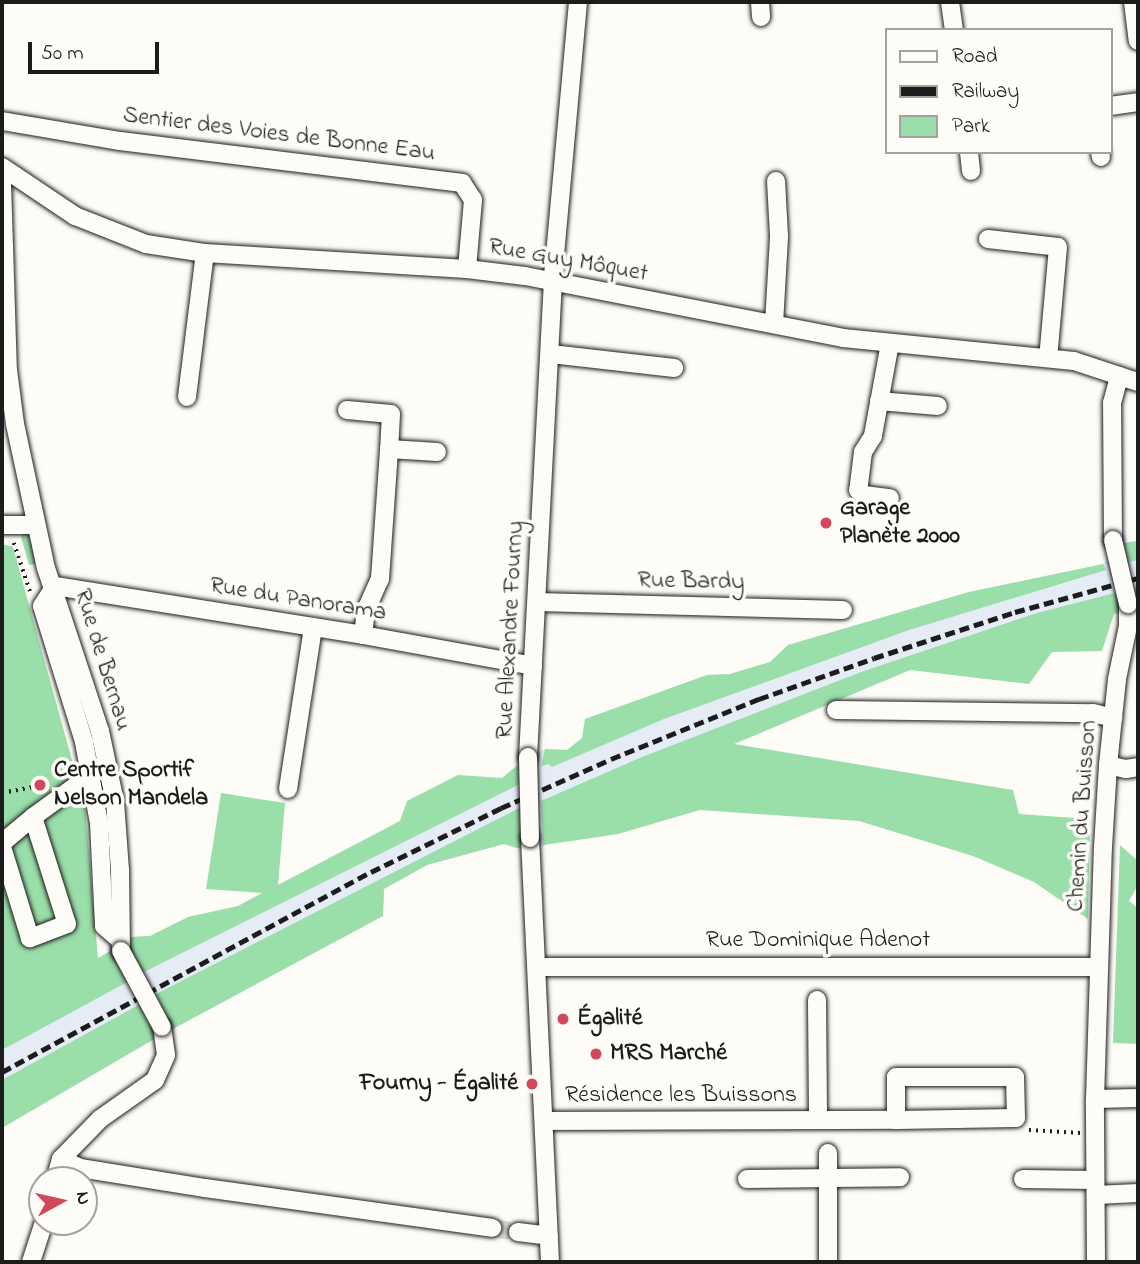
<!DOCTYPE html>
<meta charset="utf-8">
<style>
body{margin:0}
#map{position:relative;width:1140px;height:1264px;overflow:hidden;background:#fdfcf7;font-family:"Indie Flower",sans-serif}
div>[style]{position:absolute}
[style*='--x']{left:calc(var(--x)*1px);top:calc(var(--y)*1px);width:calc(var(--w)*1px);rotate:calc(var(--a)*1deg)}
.built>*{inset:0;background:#e5ecf6}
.green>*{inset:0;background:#9adea9}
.minor-tunnel>*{height:18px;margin-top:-9px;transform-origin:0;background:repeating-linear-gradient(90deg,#dbdad6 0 18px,transparent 0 27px)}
.path>*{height:3.5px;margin-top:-1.75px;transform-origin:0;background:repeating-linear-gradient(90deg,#1c1c1c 0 2px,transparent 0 7px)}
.roads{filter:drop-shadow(0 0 2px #1c1c1c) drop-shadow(0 0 2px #1c1c1c)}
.minor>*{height:18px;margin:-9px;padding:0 9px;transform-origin:9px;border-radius:9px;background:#fdfcf7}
.rail>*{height:5px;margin-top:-2.5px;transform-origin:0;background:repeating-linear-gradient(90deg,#1c1c1c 0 10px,transparent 0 15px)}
.bridges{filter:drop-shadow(0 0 2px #1c1c1c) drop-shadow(0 0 2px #1c1c1c)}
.minor-bridge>*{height:18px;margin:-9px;padding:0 9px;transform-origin:9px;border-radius:9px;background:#fdfcf7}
.dots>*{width:19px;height:19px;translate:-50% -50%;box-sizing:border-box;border:4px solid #fdfcf7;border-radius:50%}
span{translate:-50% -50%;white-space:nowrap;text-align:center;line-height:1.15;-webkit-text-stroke:7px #fdfcf7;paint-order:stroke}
.street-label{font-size:24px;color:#1c1c1c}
.poi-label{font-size:24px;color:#1c1c1c;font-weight:700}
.left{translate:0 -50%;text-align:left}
.right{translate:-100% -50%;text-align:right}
.frame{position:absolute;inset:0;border:4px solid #1c1c1c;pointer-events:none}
.legend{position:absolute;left:885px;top:28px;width:228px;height:126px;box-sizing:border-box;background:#fdfcf7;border:2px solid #a3a29f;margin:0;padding:9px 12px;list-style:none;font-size:21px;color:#1c1c1c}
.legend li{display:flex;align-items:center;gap:14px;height:35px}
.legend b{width:35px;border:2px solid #a3a29f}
.north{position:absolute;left:28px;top:1166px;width:70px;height:70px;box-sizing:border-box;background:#fdfcf7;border:2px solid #a3a29f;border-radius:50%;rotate:82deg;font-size:19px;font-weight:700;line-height:28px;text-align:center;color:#1c1c1c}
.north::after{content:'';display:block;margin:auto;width:24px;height:32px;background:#d1495b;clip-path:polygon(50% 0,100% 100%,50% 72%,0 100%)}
.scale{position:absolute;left:28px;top:42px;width:131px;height:32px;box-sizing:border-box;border:4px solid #1c1c1c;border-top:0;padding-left:9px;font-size:21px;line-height:24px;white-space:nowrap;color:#1c1c1c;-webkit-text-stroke:5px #fdfcf7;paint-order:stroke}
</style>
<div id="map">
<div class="built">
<i style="clip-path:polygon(1138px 541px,1138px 608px,1016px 636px,910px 670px,739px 742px,605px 804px,618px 834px,521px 849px,504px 844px,427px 865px,384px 889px,383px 916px,171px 1030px,2px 1128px,2px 1024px,65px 990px,102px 956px,127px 946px,131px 937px,150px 936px,188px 917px,238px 906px,400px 821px,407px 801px,458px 775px,502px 778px,519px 764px,545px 749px,568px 750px,582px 738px,585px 719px,707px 675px,730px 674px,770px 662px,788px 645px,969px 592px,1103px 564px,1123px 543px)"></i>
</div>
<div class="green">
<i style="clip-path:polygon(23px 533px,31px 534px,40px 563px,29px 565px,21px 537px)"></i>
<i style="clip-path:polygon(1138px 541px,1138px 560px,1128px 562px,1123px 543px)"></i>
<i style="clip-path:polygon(2px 544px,13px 547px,85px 807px,98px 958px,112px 950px,131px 980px,2px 1050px)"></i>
<i style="clip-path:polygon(1103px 564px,1106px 570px,909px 630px,664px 719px,552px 767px,549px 764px,541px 766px,545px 749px,567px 750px,582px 738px,585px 719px,707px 675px,730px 674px,770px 662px,788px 645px,969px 592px)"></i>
<i style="clip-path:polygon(1138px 587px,1138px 608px,1114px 614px,1102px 651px,1052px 652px,1029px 684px,910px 670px,734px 744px,1013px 790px,1019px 814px,1090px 819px,1088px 919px,1034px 882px,973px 856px,859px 821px,700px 810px,618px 834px,543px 845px,541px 801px,642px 757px,861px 672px,1037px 613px)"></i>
<i style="clip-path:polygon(519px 764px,520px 784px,142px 973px,127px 946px,131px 937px,150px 936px,188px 917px,238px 906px,262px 893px,206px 889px,221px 793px,285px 803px,278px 885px,400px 821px,407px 801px,458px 775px,502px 778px)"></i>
<i style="clip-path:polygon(521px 807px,521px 849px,504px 844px,427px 865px,384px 889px,383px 916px,171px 1030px,156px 994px)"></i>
<i style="clip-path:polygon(1120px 845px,1138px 861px,1138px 885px,1129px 901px,1138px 908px,1138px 1044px,1113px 1043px)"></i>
<i style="clip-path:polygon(144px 1002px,159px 1036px,2px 1128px,2px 1080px)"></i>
</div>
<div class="minor-tunnel">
<i style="--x:492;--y:1228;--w:26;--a:9"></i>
</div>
<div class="path">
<i style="--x:14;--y:543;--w:51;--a:71.6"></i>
<i style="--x:2;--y:793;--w:47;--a:-11.1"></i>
<i style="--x:1029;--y:1130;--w:52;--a:3.3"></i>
</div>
<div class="roads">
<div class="minor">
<i style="--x:760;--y:2;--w:15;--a:86"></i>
<i style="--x:950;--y:2;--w:28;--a:82"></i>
<i style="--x:1133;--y:2;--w:39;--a:83"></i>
<i style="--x:1110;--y:106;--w:28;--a:-8"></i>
<i style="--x:2;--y:121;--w:120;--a:9.6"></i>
<i style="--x:120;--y:141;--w:345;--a:7"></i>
<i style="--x:462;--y:183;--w:20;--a:57"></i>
<i style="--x:473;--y:200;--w:69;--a:95"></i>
<i style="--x:969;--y:152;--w:19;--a:84"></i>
<i style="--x:1100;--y:152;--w:5;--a:79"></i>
<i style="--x:2;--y:167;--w:88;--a:33.9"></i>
<i style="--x:75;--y:216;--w:76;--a:21.5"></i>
<i style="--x:146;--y:244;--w:60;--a:8.7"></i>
<i style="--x:205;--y:253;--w:262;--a:3.5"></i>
<i style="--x:467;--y:269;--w:58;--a:6.9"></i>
<i style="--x:525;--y:276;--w:324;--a:11"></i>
<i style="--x:843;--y:338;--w:232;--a:5.7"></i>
<i style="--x:1074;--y:361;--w:67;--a:18.2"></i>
<i style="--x:2;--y:183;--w:187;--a:88.2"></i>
<i style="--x:8;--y:370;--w:54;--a:82.6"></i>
<i style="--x:15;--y:424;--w:147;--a:77.9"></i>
<i style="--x:46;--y:568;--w:172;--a:71.7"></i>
<i style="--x:100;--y:731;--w:73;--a:78.1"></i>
<i style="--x:115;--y:802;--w:68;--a:85.8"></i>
<i style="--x:120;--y:870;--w:81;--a:89.3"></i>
<i style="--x:988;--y:239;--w:70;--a:6.5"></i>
<i style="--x:1058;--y:247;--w:111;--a:95.1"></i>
<i style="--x:774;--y:324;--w:88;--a:-86.7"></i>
<i style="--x:779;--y:236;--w:55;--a:-93.1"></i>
<i style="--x:890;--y:343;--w:95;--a:100.4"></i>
<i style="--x:873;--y:436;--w:19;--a:122"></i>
<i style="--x:863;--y:452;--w:38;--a:97"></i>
<i style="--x:858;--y:490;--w:8;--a:40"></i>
<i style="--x:864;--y:495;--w:26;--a:7"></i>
<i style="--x:551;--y:354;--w:124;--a:6.5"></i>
<i style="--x:187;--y:397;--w:145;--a:-82.9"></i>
<i style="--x:879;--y:401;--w:59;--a:4.8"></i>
<i style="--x:347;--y:410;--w:44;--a:5.2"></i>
<i style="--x:391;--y:414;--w:35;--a:93"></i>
<i style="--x:389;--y:449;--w:48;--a:3.6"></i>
<i style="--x:2;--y:525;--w:34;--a:0"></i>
<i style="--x:1113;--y:540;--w:137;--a:-90.4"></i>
<i style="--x:1112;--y:403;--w:28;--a:-75"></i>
<i style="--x:55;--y:586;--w:312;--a:9"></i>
<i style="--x:363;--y:635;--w:173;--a:10.3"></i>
<i style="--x:55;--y:586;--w:24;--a:123"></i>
<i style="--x:42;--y:606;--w:142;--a:72.8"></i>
<i style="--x:84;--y:742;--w:82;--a:79.5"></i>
<i style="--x:99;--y:823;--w:103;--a:87.2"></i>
<i style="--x:104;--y:926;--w:20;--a:41"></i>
<i style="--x:537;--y:602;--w:306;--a:1.5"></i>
<i style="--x:363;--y:635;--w:25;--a:-83"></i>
<i style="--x:366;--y:610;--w:34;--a:-66"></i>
<i style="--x:380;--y:579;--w:130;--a:-86"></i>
<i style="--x:836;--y:710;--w:257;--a:0.7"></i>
<i style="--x:1093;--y:713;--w:21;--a:14"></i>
<i style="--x:528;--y:757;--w:492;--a:-87"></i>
<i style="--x:554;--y:266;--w:265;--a:-84.8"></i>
<i style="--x:1108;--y:765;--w:18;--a:13"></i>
<i style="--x:1126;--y:769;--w:12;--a:-9"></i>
<i style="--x:288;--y:789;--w:164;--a:-81.2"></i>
<i style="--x:33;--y:817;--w:68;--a:-36"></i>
<i style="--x:530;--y:838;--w:424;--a:87.3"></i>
<i style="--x:2;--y:843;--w:40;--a:-40"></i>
<i style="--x:33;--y:817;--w:112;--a:72.4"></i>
<i style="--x:67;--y:924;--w:40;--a:159"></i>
<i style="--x:30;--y:938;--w:95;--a:-107.1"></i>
<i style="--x:537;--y:967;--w:561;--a:0"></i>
<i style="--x:817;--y:1000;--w:120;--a:89.5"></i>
<i style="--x:896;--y:1077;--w:119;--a:0"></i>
<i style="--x:1015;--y:1077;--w:41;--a:88.6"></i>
<i style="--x:1016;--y:1118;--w:120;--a:179"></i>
<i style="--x:896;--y:1120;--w:43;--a:-90"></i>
<i style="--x:1095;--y:1099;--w:43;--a:-1.3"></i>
<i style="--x:545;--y:1121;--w:351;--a:-0.2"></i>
<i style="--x:61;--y:1159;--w:21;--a:25"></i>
<i style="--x:80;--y:1168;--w:127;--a:9.1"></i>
<i style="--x:205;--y:1188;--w:290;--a:7.9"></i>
<i style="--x:747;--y:1179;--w:153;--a:-0.7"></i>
<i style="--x:1023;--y:1179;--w:72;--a:0.8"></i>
<i style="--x:55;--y:1180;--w:22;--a:-74"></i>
<i style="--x:61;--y:1159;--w:56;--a:-45.7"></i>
<i style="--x:100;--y:1119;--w:67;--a:-35.3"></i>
<i style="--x:155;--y:1080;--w:27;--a:-66"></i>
<i style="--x:166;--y:1055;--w:28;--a:-98"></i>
<i style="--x:1096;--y:1195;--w:42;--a:-2.7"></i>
<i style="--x:518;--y:1232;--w:31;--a:7"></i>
<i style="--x:31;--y:1262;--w:42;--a:-72"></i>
<i style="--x:828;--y:1262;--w:109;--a:-90"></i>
<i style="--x:1096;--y:1262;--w:163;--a:-90.4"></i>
<i style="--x:1095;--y:1099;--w:252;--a:-88.2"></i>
<i style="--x:1103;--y:847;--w:82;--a:-86.5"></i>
<i style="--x:1108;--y:765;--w:86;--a:-84"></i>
<i style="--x:1117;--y:679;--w:54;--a:-78.3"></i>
<i style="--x:1128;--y:626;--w:22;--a:-90"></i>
</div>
</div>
<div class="rail">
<i style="--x:2;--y:1072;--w:420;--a:-28.5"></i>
<i style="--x:371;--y:872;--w:145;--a:-26.2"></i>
<i style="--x:501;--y:808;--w:120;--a:-24"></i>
<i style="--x:611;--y:759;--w:160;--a:-22.1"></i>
<i style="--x:759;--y:699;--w:122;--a:-19.6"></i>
<i style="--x:874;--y:658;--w:148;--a:-18.1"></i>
<i style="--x:1015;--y:612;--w:128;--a:-15.5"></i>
</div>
<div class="bridges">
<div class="minor-bridge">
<i style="--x:1113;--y:540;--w:66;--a:76.8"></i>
<i style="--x:528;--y:757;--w:81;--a:88.6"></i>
<i style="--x:121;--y:951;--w:86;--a:61.7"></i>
</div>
</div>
<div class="dots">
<i style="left:826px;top:523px;background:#d1495b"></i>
<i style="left:40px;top:785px;background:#d1495b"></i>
<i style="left:563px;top:1019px;background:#d1495b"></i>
<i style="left:596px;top:1054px;background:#d1495b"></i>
<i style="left:532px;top:1084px;background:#d1495b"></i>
</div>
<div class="street-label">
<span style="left:279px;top:135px;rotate:7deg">Sentier des Voies de Bonne Eau</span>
<span style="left:568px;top:261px;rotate:10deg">Rue Guy Môquet</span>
<span style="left:691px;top:582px;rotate:1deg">Rue Bardy</span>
<span style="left:298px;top:600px;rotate:9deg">Rue du Panorama</span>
<span style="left:511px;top:630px;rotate:-87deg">Rue Alexandre Fourny</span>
<span style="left:102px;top:660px;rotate:73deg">Rue de Bernau</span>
<span style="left:1083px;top:816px;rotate:-86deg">Chemin du Buisson</span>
<span style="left:818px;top:941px">Rue Dominique Adenot</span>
<span style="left:681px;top:1096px">Résidence les Buissons</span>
</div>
<div class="poi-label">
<span class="left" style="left:840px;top:523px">Garage<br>Planète 2000</span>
<span class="left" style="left:54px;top:785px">Centre Sportif<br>Nelson Mandela</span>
<span class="left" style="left:577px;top:1019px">Égalité</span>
<span class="left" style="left:610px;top:1054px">MRS Marché</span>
<span class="right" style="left:518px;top:1084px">Fourny - Égalité</span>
</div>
<div class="frame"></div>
<ul class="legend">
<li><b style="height:9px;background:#fdfcf7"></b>Road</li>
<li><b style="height:9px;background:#1c1c1c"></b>Railway</li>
<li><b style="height:19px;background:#9adea9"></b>Park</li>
</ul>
<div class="north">N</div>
<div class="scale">50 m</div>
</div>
